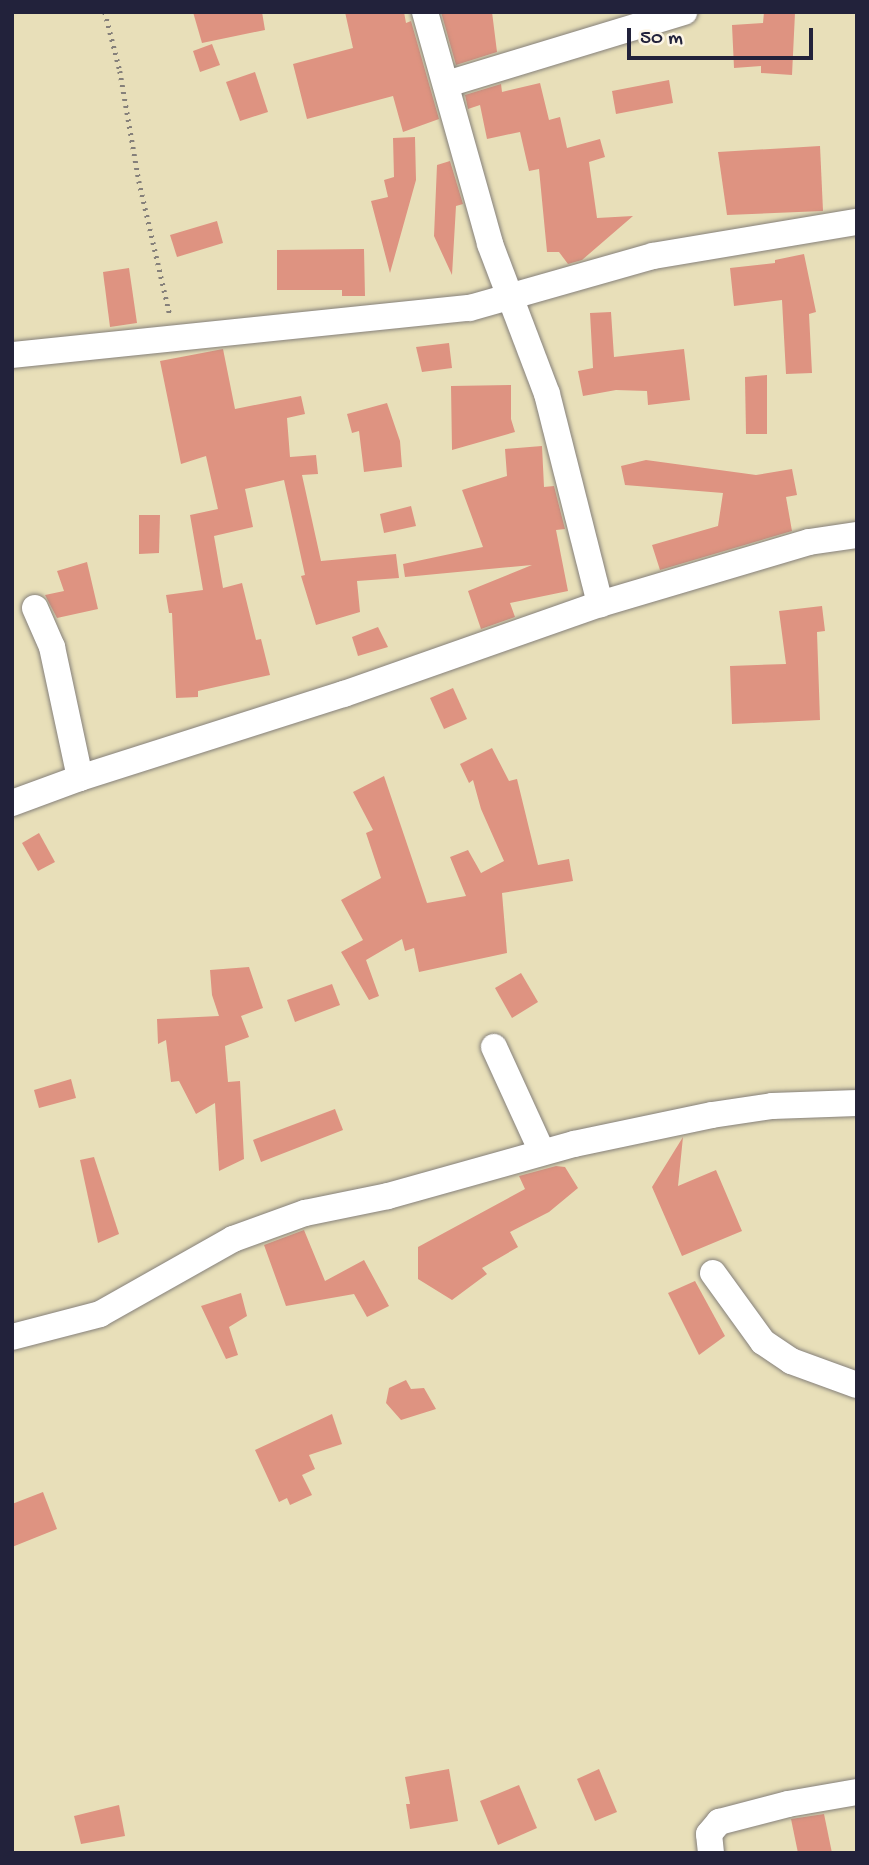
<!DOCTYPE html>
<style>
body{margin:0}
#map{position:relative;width:869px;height:1865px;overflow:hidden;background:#e8dfb9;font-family:"Gochi Hand",sans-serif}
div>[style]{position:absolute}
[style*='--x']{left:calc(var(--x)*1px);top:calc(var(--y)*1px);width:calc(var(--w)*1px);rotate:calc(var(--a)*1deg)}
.building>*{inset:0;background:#de9381}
.path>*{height:4.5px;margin-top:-2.25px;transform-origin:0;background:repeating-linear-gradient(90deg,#85807a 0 2px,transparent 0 7px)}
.roads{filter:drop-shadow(0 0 2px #85807a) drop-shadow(0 0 2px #85807a)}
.street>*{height:26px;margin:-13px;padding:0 13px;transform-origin:13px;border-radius:13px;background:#fff}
span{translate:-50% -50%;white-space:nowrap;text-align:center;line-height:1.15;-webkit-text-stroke:7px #fcf5e5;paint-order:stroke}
.frame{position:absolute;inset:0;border:14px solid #22223b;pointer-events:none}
.scale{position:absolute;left:627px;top:28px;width:186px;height:32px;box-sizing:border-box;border:4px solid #22223b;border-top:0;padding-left:9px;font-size:21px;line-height:24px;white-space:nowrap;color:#22223b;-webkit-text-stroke:5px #fcf5e5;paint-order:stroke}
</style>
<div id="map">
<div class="building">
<i style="clip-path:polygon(193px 12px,262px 12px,265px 30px,202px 43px)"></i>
<i style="clip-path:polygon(345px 12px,404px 12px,406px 23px,411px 21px,439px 119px,403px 132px,393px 96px,307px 119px,293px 64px,353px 48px)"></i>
<i style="clip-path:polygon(441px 12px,492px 12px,497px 52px,456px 65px)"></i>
<i style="clip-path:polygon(764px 12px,795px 13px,792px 75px,761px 73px,761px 66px,734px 68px,732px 25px,763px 23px)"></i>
<i style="clip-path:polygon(212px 44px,220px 65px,200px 72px,193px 51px)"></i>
<i style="clip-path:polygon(255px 72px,268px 112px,240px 121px,226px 82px)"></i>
<i style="clip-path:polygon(669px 80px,673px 103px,616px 114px,612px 91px)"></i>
<i style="clip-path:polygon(540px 83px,549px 120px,560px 117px,567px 148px,600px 139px,605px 157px,589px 162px,597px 218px,633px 216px,582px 260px,568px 264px,559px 252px,547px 252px,539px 169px,529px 171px,520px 132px,487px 139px,480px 105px,468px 109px,465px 95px,501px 84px,502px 92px)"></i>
<i style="clip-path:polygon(415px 137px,416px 180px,390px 273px,371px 201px,388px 197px,384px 180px,394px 177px,393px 138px)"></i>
<i style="clip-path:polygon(820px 146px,823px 211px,727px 215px,718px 152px)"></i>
<i style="clip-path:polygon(450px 161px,463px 204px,456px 206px,452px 275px,434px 236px,437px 165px)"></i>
<i style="clip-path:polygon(217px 221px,223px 243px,177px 257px,170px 235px)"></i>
<i style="clip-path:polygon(364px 249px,365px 296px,342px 296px,342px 290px,277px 290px,277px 250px)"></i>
<i style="clip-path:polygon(804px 254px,816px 312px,809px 314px,812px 373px,786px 374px,782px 300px,734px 306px,730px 268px,775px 263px,775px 260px)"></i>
<i style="clip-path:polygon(129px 268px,137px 323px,110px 327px,103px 272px)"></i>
<i style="clip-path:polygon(611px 312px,614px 357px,684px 349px,690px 400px,648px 405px,647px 391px,616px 390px,583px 396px,578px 371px,593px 368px,590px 313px)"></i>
<i style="clip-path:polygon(449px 343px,452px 368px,422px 372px,416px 347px)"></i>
<i style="clip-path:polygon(223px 349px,235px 409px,301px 396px,305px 414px,287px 418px,290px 457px,316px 455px,318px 474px,302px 475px,321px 561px,396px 554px,399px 578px,357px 581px,360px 612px,316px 625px,301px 576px,305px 575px,284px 480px,245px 489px,253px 527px,214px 536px,223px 588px,242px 583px,256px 640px,261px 639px,270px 675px,198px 691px,198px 697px,176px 698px,172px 613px,169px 613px,166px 595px,203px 590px,190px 515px,218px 509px,206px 456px,181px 464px,160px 361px)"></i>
<i style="clip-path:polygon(767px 375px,767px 434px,746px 434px,745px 377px)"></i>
<i style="clip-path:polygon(511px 385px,511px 419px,515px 432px,452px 450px,451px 386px)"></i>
<i style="clip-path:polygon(387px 403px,400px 441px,402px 467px,364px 472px,359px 431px,352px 433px,347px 414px)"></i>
<i style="clip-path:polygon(542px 446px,544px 487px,554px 486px,565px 529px,556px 530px,568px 591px,510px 603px,515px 617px,481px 629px,468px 591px,532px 565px,405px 577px,403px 564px,483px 547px,462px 490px,507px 476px,505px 449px)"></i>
<i style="clip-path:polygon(646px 460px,756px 475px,792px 469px,797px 495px,786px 497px,792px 531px,660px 570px,652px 545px,718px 526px,723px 493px,625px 485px,621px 466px)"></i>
<i style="clip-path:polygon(411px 506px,416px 526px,384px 533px,380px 514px)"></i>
<i style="clip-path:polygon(139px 515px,160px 515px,159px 553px,139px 554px)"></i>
<i style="clip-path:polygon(87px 562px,98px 609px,57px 618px,45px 595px,64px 591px,57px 571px)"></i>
<i style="clip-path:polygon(822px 606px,825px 631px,817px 632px,820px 720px,732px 724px,730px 666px,786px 664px,779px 611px)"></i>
<i style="clip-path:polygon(378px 627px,388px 647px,358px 656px,352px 637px)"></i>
<i style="clip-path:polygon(453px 688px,467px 719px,444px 729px,430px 698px)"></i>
<i style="clip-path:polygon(492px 748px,509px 781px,517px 779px,538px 865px,569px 859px,573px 881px,502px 893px,507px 953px,419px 972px,414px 948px,405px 951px,402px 939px,366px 960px,379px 996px,369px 1000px,341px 952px,363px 940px,341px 900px,381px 878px,366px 833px,373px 830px,353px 792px,384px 776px,427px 903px,466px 896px,450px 857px,468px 850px,481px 873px,504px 861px,481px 809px,473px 780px,469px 783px,460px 764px)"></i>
<i style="clip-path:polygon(39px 833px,55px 862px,38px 871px,22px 843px)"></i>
<i style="clip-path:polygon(249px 967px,263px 1008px,241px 1016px,249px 1037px,225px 1046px,228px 1082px,240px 1081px,244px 1159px,219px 1171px,215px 1103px,196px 1114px,179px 1081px,171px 1082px,166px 1040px,158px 1044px,157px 1019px,219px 1016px,212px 995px,210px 970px)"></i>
<i style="clip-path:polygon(521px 973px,538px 1002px,512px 1018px,495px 988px)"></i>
<i style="clip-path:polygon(332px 984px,340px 1005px,295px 1022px,287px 1000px)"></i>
<i style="clip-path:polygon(71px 1079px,76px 1098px,39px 1108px,34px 1090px)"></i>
<i style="clip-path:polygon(335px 1109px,343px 1130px,261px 1162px,253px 1140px)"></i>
<i style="clip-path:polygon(683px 1137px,678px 1186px,716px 1170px,742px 1231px,682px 1256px,652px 1187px)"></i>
<i style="clip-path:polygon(94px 1157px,119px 1234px,98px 1243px,80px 1160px)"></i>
<i style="clip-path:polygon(556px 1166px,565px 1167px,578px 1188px,549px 1212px,510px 1232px,518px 1247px,482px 1268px,487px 1274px,452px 1300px,418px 1279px,418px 1247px,525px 1189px,519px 1176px)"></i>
<i style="clip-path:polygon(304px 1230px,325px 1281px,364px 1260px,389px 1306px,367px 1317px,354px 1294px,286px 1306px,264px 1245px)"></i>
<i style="clip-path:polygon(695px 1281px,725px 1336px,699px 1355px,668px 1293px)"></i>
<i style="clip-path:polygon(241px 1293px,247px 1316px,229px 1327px,238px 1355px,226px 1359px,201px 1306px)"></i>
<i style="clip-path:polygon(406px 1380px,411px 1389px,424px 1388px,436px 1409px,401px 1420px,386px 1403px,389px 1388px)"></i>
<i style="clip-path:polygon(332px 1414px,342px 1444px,309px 1455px,315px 1469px,302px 1475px,312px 1495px,290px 1505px,287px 1498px,279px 1502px,255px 1450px)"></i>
<i style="clip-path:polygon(43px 1492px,57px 1529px,12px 1547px,12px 1504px)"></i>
<i style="clip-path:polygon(449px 1769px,458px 1821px,410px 1829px,406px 1804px,410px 1804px,405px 1777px)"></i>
<i style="clip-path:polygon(599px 1769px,617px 1812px,595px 1821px,577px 1779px)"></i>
<i style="clip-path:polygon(519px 1785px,537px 1828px,498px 1845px,480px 1801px)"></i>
<i style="clip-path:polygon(119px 1805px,125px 1836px,81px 1844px,74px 1816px)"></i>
<i style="clip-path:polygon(824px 1814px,832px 1853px,798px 1853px,791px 1819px)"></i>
</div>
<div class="path">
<i style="--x:105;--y:12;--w:61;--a:75.7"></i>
<i style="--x:120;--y:71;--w:112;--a:80.2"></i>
<i style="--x:139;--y:181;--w:138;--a:77"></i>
</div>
<div class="roads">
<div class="street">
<i style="--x:425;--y:12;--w:241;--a:74.3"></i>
<i style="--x:490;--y:244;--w:160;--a:69.2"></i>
<i style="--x:547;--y:394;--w:217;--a:75.8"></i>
<i style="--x:447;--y:84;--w:248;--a:-16.9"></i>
<i style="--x:12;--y:355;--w:460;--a:-5.9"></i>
<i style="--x:470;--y:308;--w:190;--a:-15.9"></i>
<i style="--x:653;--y:256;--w:207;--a:-9.5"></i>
<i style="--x:35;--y:608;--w:43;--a:66.4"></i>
<i style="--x:52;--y:647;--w:134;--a:77.9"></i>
<i style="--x:12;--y:803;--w:72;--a:-20.2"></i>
<i style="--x:80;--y:778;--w:277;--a:-17.7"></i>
<i style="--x:344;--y:694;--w:271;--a:-19.4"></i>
<i style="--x:600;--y:604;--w:218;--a:-16.5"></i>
<i style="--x:809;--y:542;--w:49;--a:-8.3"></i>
<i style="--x:494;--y:1047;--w:115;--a:65.4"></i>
<i style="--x:713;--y:1273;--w:85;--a:54.1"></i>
<i style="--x:763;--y:1342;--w:34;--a:34"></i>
<i style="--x:791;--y:1361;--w:70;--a:20"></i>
<i style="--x:12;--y:1337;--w:91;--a:-14.6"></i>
<i style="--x:100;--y:1314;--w:153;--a:-29.4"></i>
<i style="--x:233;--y:1239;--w:77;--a:-19.9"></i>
<i style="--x:305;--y:1213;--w:85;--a:-11.6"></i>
<i style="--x:388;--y:1196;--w:193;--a:-15.6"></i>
<i style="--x:574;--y:1144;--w:141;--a:-11.9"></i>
<i style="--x:712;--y:1115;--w:61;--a:-8.5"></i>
<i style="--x:772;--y:1106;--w:85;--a:-2"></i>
<i style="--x:711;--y:1853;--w:19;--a:-96"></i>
<i style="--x:709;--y:1834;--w:16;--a:-50"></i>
<i style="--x:719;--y:1822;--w:71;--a:-14.6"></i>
<i style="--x:788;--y:1804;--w:70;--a:-9.9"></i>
</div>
</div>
<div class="frame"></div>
<div class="scale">50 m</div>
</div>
